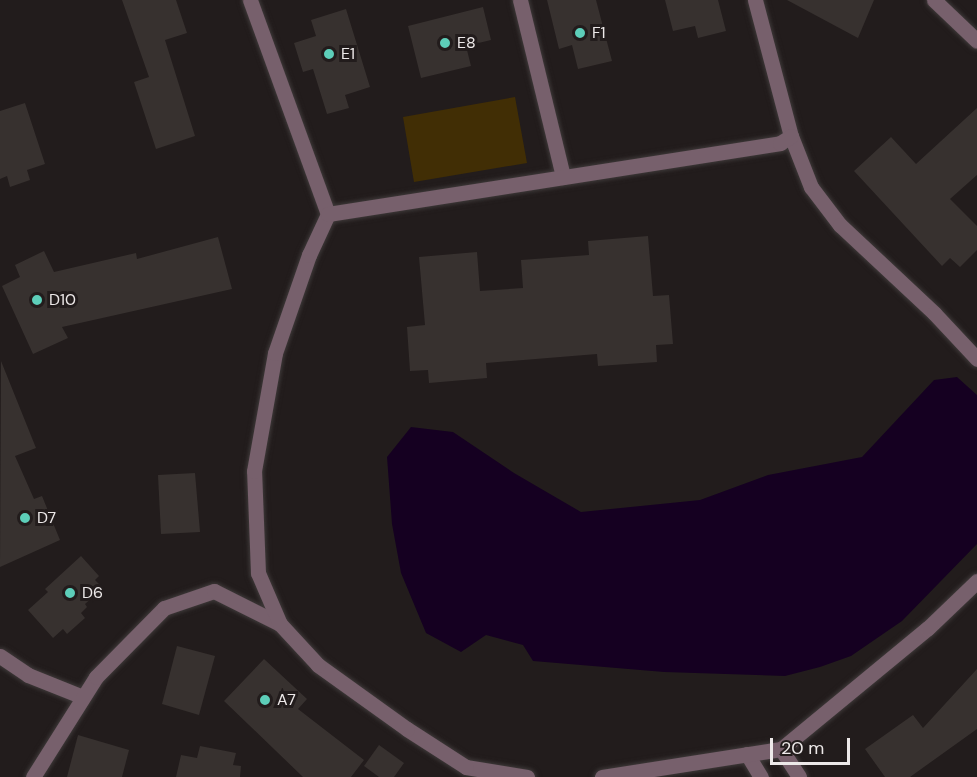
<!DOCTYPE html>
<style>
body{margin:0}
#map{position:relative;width:977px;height:777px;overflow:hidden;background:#221c1c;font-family:"DM Sans",sans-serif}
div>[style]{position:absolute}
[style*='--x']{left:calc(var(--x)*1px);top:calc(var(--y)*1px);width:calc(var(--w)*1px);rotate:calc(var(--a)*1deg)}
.green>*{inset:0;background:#412e05}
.water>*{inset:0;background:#150021}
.building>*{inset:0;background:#37312f}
.roads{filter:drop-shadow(0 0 2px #3e3939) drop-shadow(0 0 2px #3e3939)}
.minor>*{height:15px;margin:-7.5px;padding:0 7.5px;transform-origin:7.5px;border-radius:7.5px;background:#77606c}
.dots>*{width:16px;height:16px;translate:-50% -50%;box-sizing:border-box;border:3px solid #221c1c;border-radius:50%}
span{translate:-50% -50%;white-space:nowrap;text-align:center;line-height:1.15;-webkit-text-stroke:6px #221c1c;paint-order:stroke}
.poi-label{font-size:16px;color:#ede9e9}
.left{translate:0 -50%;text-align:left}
.scale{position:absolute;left:770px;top:738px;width:80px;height:27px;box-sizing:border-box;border:3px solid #ede9e9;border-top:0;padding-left:8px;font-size:18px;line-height:21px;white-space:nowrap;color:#ede9e9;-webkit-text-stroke:4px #221c1c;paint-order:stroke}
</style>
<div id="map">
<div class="green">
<i style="clip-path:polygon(515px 97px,527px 163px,414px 182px,403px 117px)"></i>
</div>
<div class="water">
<i style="clip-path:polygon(957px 377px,977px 395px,977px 544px,902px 621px,851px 656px,820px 667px,785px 676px,664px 672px,533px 661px,523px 645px,486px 635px,461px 652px,426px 633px,401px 573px,392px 524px,387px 457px,411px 427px,453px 432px,514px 473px,581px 512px,700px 500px,768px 475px,862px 457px,934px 380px)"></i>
</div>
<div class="building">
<i style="clip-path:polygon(122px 0,176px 0,187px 33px,165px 40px,195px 136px,156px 149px,134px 82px,149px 77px)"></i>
<i style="clip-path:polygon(547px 0,596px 0,612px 61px,578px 69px,572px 45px,559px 49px)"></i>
<i style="clip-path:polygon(665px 0,718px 0,726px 31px,698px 38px,695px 26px,673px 31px)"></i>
<i style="clip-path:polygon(787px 0,874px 0,858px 38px)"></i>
<i style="clip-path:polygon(483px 7px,491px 40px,466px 46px,471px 66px,421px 78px,408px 26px)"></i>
<i style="clip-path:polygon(346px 9px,370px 87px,345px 95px,349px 108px,327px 114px,313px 69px,303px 72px,294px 43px,316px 36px,311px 20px)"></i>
<i style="clip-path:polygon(25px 103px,45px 164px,27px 170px,30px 180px,10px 187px,7px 176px,0 179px,0 111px)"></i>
<i style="clip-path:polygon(977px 108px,977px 175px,950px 199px,977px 226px,977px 250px,960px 267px,950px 258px,942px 266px,854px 171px,891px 137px,916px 164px)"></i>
<i style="clip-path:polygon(648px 236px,653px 296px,669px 295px,673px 344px,656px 345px,657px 362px,598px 366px,597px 354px,486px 363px,487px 378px,429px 383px,428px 370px,410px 371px,407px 327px,425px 325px,419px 257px,477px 252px,480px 291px,523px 288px,521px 260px,589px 255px,588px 241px)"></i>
<i style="clip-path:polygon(218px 237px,232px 289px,62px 327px,68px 338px,33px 354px,2px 286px,20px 277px,15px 265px,44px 251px,54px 272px,136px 253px,137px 259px)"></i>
<i style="clip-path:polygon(1px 361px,36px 448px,15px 456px,34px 499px,42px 496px,60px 540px,0 567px)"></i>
<i style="clip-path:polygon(195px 473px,200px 532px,161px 534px,158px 475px)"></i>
<i style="clip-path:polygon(81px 556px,99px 576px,95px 580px,101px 586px,92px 594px,94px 596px,85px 604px,87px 607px,81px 613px,85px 618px,67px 634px,63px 629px,53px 638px,28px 610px,48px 592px,45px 589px)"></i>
<i style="clip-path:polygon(177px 646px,215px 656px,199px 715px,162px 704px)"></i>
<i style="clip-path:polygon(264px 659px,307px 699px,298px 709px,364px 760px,351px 777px,303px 777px,224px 701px)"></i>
<i style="clip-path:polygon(977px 669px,977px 729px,910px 777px,885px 777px,865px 749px,913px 715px,923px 728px)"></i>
<i style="clip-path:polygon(78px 735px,129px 750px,122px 777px,67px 777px)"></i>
<i style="clip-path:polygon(379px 745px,404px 763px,394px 777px,379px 777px,364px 766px)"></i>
<i style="clip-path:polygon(200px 746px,236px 753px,233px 765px,241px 766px,240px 777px,176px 777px,181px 755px,197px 758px)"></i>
</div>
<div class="roads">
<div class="minor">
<i style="--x:250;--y:0;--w:228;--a:70"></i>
<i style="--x:520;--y:0;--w:182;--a:76.3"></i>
<i style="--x:755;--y:0;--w:141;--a:75.2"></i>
<i style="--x:791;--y:136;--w:55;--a:68.6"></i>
<i style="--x:811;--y:187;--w:48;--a:52.7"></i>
<i style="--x:840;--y:225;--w:129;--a:43.1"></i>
<i style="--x:934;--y:313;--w:63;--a:46.9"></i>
<i style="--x:934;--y:0;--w:59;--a:43.6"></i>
<i style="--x:0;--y:656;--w:34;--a:34"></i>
<i style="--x:28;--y:675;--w:59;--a:21.8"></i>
<i style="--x:781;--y:749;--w:190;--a:-39.5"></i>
<i style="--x:928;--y:628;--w:68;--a:-43.8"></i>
<i style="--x:747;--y:754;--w:27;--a:59"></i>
<i style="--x:33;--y:777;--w:118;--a:-57.8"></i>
<i style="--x:96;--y:677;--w:97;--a:-45.4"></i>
<i style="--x:164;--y:608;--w:53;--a:-18.8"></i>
<i style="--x:214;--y:591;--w:74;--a:26.6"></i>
<i style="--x:527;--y:777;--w:62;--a:-170.7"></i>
<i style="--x:466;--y:767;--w:70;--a:-147.2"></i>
<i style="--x:407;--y:729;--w:110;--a:-144.3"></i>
<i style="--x:318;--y:665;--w:56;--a:-132.8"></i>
<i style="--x:280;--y:624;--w:56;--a:-113.3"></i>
<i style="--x:258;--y:573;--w:102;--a:-92.2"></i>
<i style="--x:254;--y:471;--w:120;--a:-79.9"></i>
<i style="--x:275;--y:353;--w:104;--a:-70.9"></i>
<i style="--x:309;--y:255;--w:45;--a:-65.1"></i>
<i style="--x:328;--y:214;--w:458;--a:-8.9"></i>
<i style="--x:780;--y:143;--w:13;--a:-32"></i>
<i style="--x:602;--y:777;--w:181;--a:-8.9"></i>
<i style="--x:781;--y:749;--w:33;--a:57"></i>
</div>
</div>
<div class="dots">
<i style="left:580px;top:33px;background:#5dceb9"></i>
<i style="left:445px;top:43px;background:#5dceb9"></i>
<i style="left:329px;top:54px;background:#5dceb9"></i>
<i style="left:37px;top:300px;background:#5dceb9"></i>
<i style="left:25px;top:518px;background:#5dceb9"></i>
<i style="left:70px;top:593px;background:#5dceb9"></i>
<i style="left:265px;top:700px;background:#5dceb9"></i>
</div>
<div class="poi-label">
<span class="left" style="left:592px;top:33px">F1</span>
<span class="left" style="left:457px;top:43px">E8</span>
<span class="left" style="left:341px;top:54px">E1</span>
<span class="left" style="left:49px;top:300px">D10</span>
<span class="left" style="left:37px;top:518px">D7</span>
<span class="left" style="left:82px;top:593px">D6</span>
<span class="left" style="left:277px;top:700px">A7</span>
</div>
<div class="scale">20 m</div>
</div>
